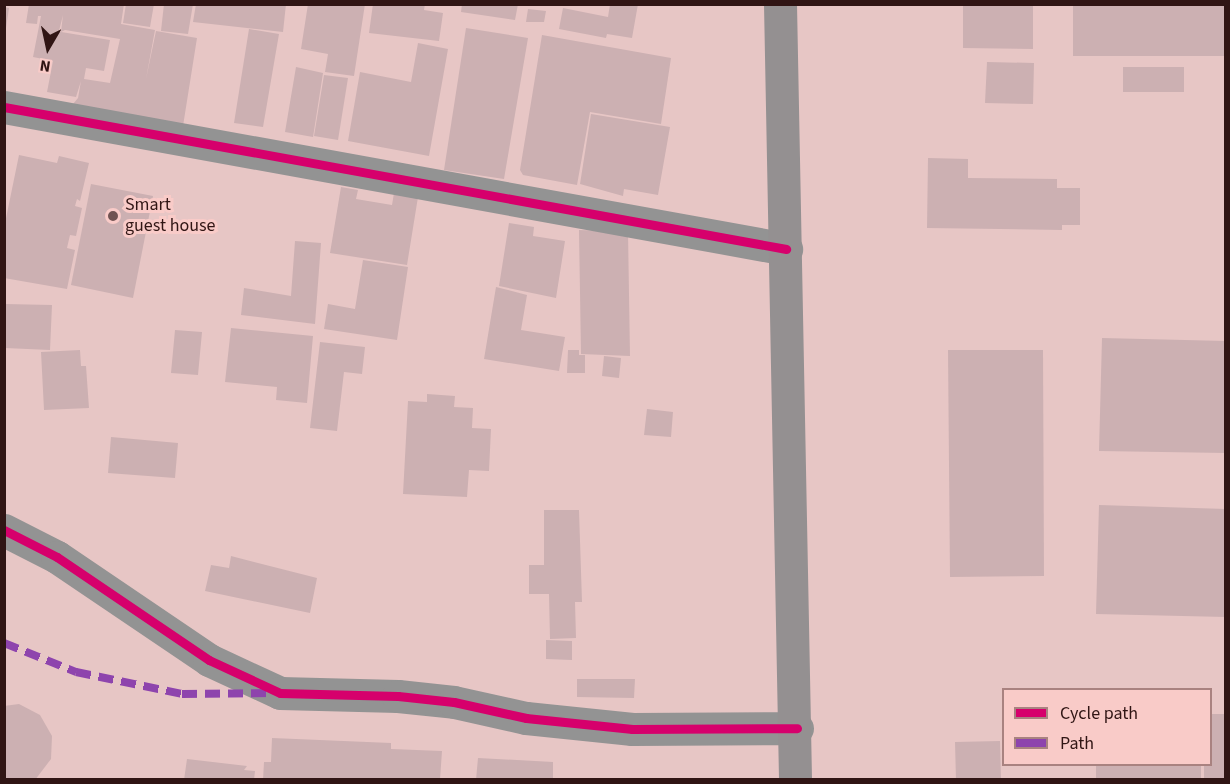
<!DOCTYPE html>
<style>
body{margin:0}
#map{position:relative;width:1230px;height:784px;overflow:hidden;background:#e7c6c5;font-family:"Source Sans 3",sans-serif}
div>[style]{position:absolute}
[style*='--x']{left:calc(var(--x)*1px);top:calc(var(--y)*1px);width:calc(var(--w)*1px);rotate:calc(var(--a)*1deg)}
.building>*{inset:0;background:#ccb0b2}
.street>*{height:33px;margin:-16.5px;padding:0 16.5px;transform-origin:16.5px;border-radius:16.5px;background:#939393}
.secondary>*{height:33px;margin:-16.5px;padding:0 16.5px;transform-origin:16.5px;border-radius:16.5px;background:#949091}
.quiet>*{height:8px;margin-top:-4px;transform-origin:0;background:repeating-linear-gradient(90deg,#8e44ad 0 15px,transparent 0 23px)}
.cycleway>*{height:9px;margin:-4.5px;padding:0 4.5px;transform-origin:4.5px;border-radius:4.5px;background:#d6006c}
.dots>*{width:16px;height:16px;translate:-50% -50%;box-sizing:border-box;border:3px solid #f9cbc8;border-radius:50%}
span{translate:-50% -50%;white-space:nowrap;text-align:center;line-height:1.15;-webkit-text-stroke:6px #f9cbc8;paint-order:stroke}
.poi-label{font-size:18px;color:#301514}
.left{translate:0 -50%;text-align:left}
.frame{position:absolute;inset:0;border:6px solid #301514;pointer-events:none}
.legend{position:absolute;left:1002px;top:688px;width:210px;height:78px;box-sizing:border-box;background:#f9cbc8;border:2px solid #a98280;margin:0;padding:8px 10px;list-style:none;font-size:18px;color:#301514}
.legend li{display:flex;align-items:center;gap:12px;height:30px}
.legend b{width:30px;border:2px solid #a98280}
.north{position:absolute;left:18px;top:18px;width:60px;height:60px;-webkit-text-stroke:4px #f9cbc8;paint-order:stroke;rotate:189deg;font-size:16px;font-weight:700;line-height:24px;text-align:center;color:#301514}
.north::after{content:'';display:block;margin:auto;width:21px;height:27px;background:#301514;clip-path:polygon(50% 0,100% 100%,50% 72%,0 100%)}
</style>
<div id="map">
<div class="building">
<i style="clip-path:polygon(evenodd,29px 4px,124px 4px,121px 24px,155px 30px,146px 79px,156px 31px,197px 38px,183px 126px,73px 104px,78px 98px,81px 81px,76px 97px,47px 92px,53px 61px,33px 57px,41px 16px,38px 16px,37px 24px,26px 23px,29px 4px,63px 15px,61px 32px,65px 30px,120px 39px,110px 83px,84px 79px,86px 68px,104px 71px,110px 40px,55px 31px,59px 31px,63px 15px)"></i>
<i style="clip-path:polygon(126px 4px,154px 4px,150px 27px,123px 23px)"></i>
<i style="clip-path:polygon(164px 4px,193px 4px,188px 34px,161px 31px)"></i>
<i style="clip-path:polygon(196px 4px,286px 4px,283px 32px,193px 22px)"></i>
<i style="clip-path:polygon(308px 4px,365px 4px,354px 76px,325px 72px,328px 54px,301px 49px)"></i>
<i style="clip-path:polygon(373px 4px,425px 4px,424px 10px,443px 13px,439px 41px,369px 33px)"></i>
<i style="clip-path:polygon(462px 4px,518px 4px,515px 20px,461px 12px)"></i>
<i style="clip-path:polygon(610px 4px,638px 4px,632px 38px,607px 34px,606px 38px,559px 29px,563px 8px,608px 17px)"></i>
<i style="clip-path:polygon(963px 4px,1033px 4px,1033px 49px,963px 48px)"></i>
<i style="clip-path:polygon(1073px 5px,1226px 5px,1226px 56px,1073px 56px)"></i>
<i style="clip-path:polygon(4px 7px,9px 8px,6px 28px,4px 28px)"></i>
<i style="clip-path:polygon(528px 9px,546px 11px,544px 22px,526px 22px)"></i>
<i style="clip-path:polygon(466px 28px,528px 38px,504px 179px,444px 170px)"></i>
<i style="clip-path:polygon(249px 29px,279px 34px,263px 127px,234px 123px)"></i>
<i style="clip-path:polygon(542px 35px,671px 58px,661px 124px,590px 112px,577px 185px,523px 175px,520px 170px)"></i>
<i style="clip-path:polygon(418px 43px,448px 49px,429px 156px,348px 141px,360px 72px,411px 82px)"></i>
<i style="clip-path:polygon(987px 62px,1034px 63px,1033px 104px,985px 103px)"></i>
<i style="clip-path:polygon(296px 67px,323px 73px,313px 137px,285px 132px)"></i>
<i style="clip-path:polygon(1123px 67px,1184px 67px,1184px 92px,1123px 92px)"></i>
<i style="clip-path:polygon(324px 75px,348px 78px,338px 140px,314px 136px)"></i>
<i style="clip-path:polygon(591px 114px,670px 127px,658px 195px,624px 189px,623px 196px,580px 184px)"></i>
<i style="clip-path:polygon(19px 155px,57px 163px,59px 156px,89px 163px,80px 201px,77px 199px,75px 206px,82px 208px,76px 236px,70px 235px,67px 248px,75px 250px,67px 289px,4px 278px,4px 228px)"></i>
<i style="clip-path:polygon(928px 158px,968px 159px,968px 178px,1057px 179px,1057px 188px,1080px 188px,1080px 225px,1062px 225px,1062px 230px,927px 228px)"></i>
<i style="clip-path:polygon(91px 184px,153px 196px,133px 298px,71px 285px)"></i>
<i style="clip-path:polygon(341px 187px,358px 190px,356px 199px,392px 205px,394px 193px,418px 197px,407px 265px,330px 253px)"></i>
<i style="clip-path:polygon(509px 223px,534px 227px,533px 236px,565px 241px,556px 298px,499px 286px)"></i>
<i style="clip-path:polygon(579px 230px,628px 232px,630px 356px,581px 354px)"></i>
<i style="clip-path:polygon(295px 241px,321px 243px,315px 324px,241px 315px,244px 288px,291px 296px)"></i>
<i style="clip-path:polygon(363px 260px,408px 267px,397px 340px,324px 329px,328px 304px,355px 309px)"></i>
<i style="clip-path:polygon(496px 287px,527px 295px,521px 330px,565px 337px,559px 371px,484px 359px)"></i>
<i style="clip-path:polygon(5px 304px,52px 305px,50px 350px,5px 348px)"></i>
<i style="clip-path:polygon(231px 328px,313px 336px,307px 403px,276px 400px,277px 387px,225px 382px)"></i>
<i style="clip-path:polygon(175px 330px,202px 332px,198px 375px,171px 373px)"></i>
<i style="clip-path:polygon(1102px 338px,1226px 341px,1226px 453px,1099px 451px)"></i>
<i style="clip-path:polygon(320px 342px,365px 347px,362px 374px,344px 372px,337px 431px,310px 428px)"></i>
<i style="clip-path:polygon(80px 350px,81px 366px,86px 366px,89px 408px,44px 410px,41px 352px)"></i>
<i style="clip-path:polygon(568px 350px,579px 350px,579px 355px,585px 355px,585px 373px,567px 373px)"></i>
<i style="clip-path:polygon(948px 350px,1043px 350px,1044px 576px,950px 577px)"></i>
<i style="clip-path:polygon(604px 356px,621px 358px,619px 378px,602px 376px)"></i>
<i style="clip-path:polygon(427px 394px,455px 396px,454px 407px,473px 408px,472px 428px,491px 429px,489px 471px,469px 470px,467px 497px,403px 494px,408px 401px,427px 402px)"></i>
<i style="clip-path:polygon(647px 409px,673px 412px,671px 437px,644px 435px)"></i>
<i style="clip-path:polygon(111px 437px,178px 443px,175px 478px,108px 473px)"></i>
<i style="clip-path:polygon(1099px 505px,1226px 509px,1226px 617px,1096px 614px)"></i>
<i style="clip-path:polygon(544px 510px,579px 510px,582px 602px,575px 602px,576px 638px,550px 639px,549px 594px,529px 594px,529px 565px,544px 565px)"></i>
<i style="clip-path:polygon(231px 556px,317px 578px,310px 613px,205px 591px,211px 565px,229px 568px)"></i>
<i style="clip-path:polygon(546px 640px,572px 641px,572px 660px,546px 659px)"></i>
<i style="clip-path:polygon(577px 679px,635px 679px,634px 698px,577px 697px)"></i>
<i style="clip-path:polygon(19px 704px,40px 715px,52px 736px,51px 759px,35px 780px,4px 780px,4px 706px)"></i>
<i style="clip-path:polygon(1210px 714px,1226px 714px,1226px 780px,1204px 780px,1204px 764px,1210px 764px)"></i>
<i style="clip-path:polygon(272px 738px,391px 743px,391px 749px,442px 751px,440px 780px,263px 780px,264px 762px,271px 762px)"></i>
<i style="clip-path:polygon(1000px 741px,1001px 780px,956px 780px,955px 742px)"></i>
<i style="clip-path:polygon(478px 758px,553px 762px,553px 780px,476px 780px)"></i>
<i style="clip-path:polygon(187px 759px,247px 766px,244px 770px,255px 771px,254px 780px,184px 780px)"></i>
<i style="clip-path:polygon(1096px 764px,1201px 764px,1201px 780px,1096px 780px)"></i>
</div>
<div class="street">
<i style="--x:4;--y:107;--w:795;--a:10.29"></i>
<i style="--x:4;--y:530;--w:59;--a:27"></i>
<i style="--x:57;--y:557;--w:184;--a:34.1"></i>
<i style="--x:209;--y:660;--w:78;--a:24.9"></i>
<i style="--x:280;--y:693;--w:118;--a:1.5"></i>
<i style="--x:398;--y:696;--w:56;--a:6.1"></i>
<i style="--x:454;--y:702;--w:74;--a:12.5"></i>
<i style="--x:526;--y:718;--w:107;--a:5.9"></i>
<i style="--x:632;--y:729;--w:165;--a:-0.3"></i>
</div>
<div class="secondary">
<i style="--x:780;--y:4;--w:776;--a:88.89"></i>
</div>
<div class="quiet">
<i style="--x:4;--y:643;--w:78;--a:21.9"></i>
<i style="--x:76;--y:672;--w:108;--a:11.7"></i>
<i style="--x:182;--y:694;--w:91;--a:-0.6"></i>
</div>
<div class="cycleway">
<i style="--x:4;--y:107;--w:795;--a:10.29"></i>
<i style="--x:4;--y:530;--w:59;--a:27"></i>
<i style="--x:57;--y:557;--w:184;--a:34.1"></i>
<i style="--x:209;--y:660;--w:78;--a:24.9"></i>
<i style="--x:280;--y:693;--w:118;--a:1.5"></i>
<i style="--x:398;--y:696;--w:56;--a:6.1"></i>
<i style="--x:454;--y:702;--w:74;--a:12.5"></i>
<i style="--x:526;--y:718;--w:107;--a:5.9"></i>
<i style="--x:632;--y:729;--w:165;--a:-0.3"></i>
</div>
<div class="dots">
<i style="left:113px;top:216px;background:#705352"></i>
</div>
<div class="poi-label">
<span class="left" style="left:125px;top:216px">Smart<br>guest house</span>
</div>
<div class="frame"></div>
<ul class="legend">
<li><b style="height:8px;background:#d6006c"></b>Cycle path</li>
<li><b style="height:8px;background:#8e44ad"></b>Path</li>
</ul>
<div class="north">N</div>
</div>
